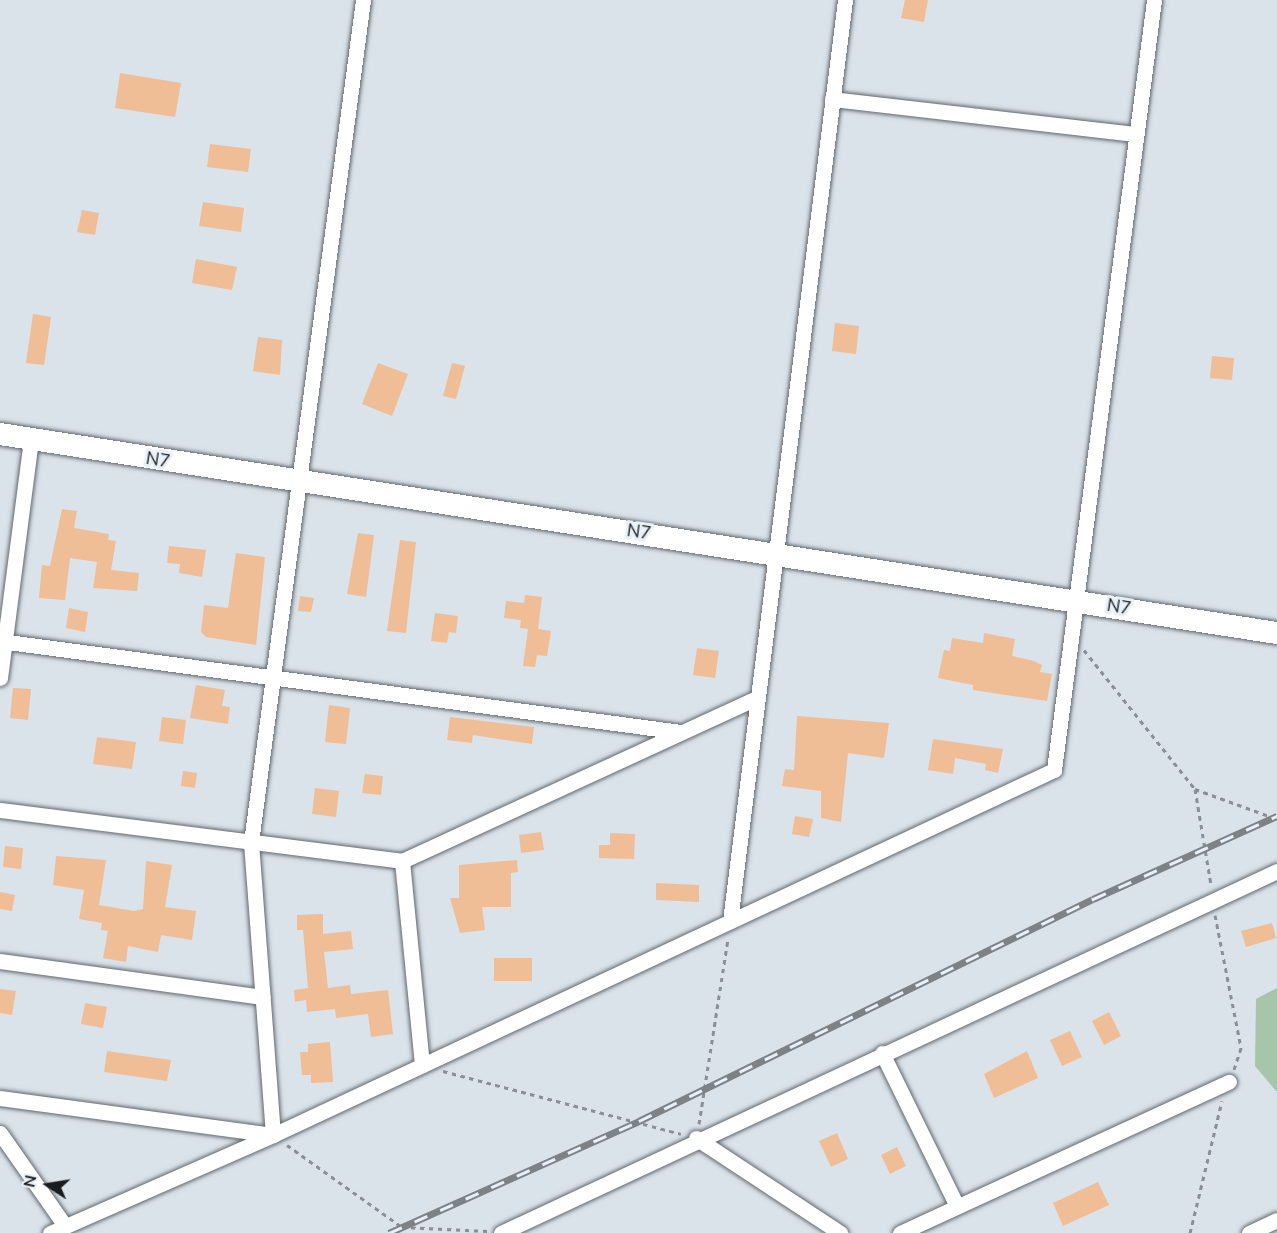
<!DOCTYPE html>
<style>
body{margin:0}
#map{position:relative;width:1277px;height:1233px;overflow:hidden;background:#dbe3ea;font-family:"Nunito Sans",sans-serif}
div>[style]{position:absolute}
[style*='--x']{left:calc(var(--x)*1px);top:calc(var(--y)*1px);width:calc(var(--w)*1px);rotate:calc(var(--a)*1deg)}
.green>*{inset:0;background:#a6c5aa}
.building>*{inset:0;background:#efbd96}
.path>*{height:3px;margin-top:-1.5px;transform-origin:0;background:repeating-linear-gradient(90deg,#898f94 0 4.5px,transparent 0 9px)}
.roads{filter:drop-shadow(0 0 2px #60676d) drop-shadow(0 0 2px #60676d)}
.minor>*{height:15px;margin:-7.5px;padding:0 7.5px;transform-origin:7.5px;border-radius:7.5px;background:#fff}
.primary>*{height:22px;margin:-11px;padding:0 11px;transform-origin:11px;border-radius:11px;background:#fff}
.rail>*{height:7px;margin-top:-3.5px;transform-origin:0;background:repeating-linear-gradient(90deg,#e8f0f7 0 14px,#7c8286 0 28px);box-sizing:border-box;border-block:2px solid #7c8286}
span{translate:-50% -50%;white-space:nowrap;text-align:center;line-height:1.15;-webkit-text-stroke:6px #e8f0f7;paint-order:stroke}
.street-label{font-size:18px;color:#1a1d1f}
.north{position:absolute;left:18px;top:1155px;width:60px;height:60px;-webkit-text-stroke:4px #e8f0f7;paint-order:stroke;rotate:282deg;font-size:16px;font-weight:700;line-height:24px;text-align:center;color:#1a1d1f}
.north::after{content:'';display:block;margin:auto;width:21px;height:27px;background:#1a1d1f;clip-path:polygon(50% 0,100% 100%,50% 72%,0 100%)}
</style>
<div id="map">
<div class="green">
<i style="clip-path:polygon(1277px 988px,1277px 1091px,1276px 1091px,1255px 1066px,1256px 999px)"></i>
</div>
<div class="building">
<i style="clip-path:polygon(905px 0,928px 0,924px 22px,901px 18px)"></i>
<i style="clip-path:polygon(120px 73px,181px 83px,175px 117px,115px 108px)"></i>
<i style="clip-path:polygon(210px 144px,251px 149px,248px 172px,207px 167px)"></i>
<i style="clip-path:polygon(203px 202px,244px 208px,241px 232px,199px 226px)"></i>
<i style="clip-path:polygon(82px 210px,99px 213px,95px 235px,77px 232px)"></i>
<i style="clip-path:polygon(196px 259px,237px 267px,232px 290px,192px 283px)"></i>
<i style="clip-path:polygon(33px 314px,51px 317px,44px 365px,26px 363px)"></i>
<i style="clip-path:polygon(835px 323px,859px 326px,856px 354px,832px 351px)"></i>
<i style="clip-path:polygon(258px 337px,282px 340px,280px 375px,253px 371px)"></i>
<i style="clip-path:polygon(1212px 356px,1234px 358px,1232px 380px,1210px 378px)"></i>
<i style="clip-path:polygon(378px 363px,408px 374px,392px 416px,362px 404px)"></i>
<i style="clip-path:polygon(452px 363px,465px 366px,456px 399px,443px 396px)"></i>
<i style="clip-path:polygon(62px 509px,77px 511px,74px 528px,109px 534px,108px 540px,116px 541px,111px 570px,139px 573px,137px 591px,93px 588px,97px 562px,70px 558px,65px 600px,39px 598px,42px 565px,50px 566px)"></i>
<i style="clip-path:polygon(358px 533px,374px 535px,366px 597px,347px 594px)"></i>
<i style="clip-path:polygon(400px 540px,416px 542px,406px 633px,387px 631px)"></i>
<i style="clip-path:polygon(169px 546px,206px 550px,202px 577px,179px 573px,180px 564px,167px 563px)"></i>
<i style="clip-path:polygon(236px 553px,265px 557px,256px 645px,206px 637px,201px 632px,204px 605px,228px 608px)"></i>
<i style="clip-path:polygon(525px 595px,542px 597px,538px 629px,551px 631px,547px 656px,537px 655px,535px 667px,523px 666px,528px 629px,520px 628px,521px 620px,504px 618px,506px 601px,524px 603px)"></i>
<i style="clip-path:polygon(300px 596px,314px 598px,311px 612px,298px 611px)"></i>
<i style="clip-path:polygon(69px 608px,88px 612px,85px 632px,66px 628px)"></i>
<i style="clip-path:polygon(435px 613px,458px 616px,456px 633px,449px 632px,447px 643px,431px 641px)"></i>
<i style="clip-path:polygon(984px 633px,1015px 639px,1012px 656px,1034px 661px,1042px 665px,1040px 672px,1052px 674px,1047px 701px,973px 690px,973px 685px,938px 678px,944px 650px,950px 651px,952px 638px,983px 643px)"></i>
<i style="clip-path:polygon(697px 648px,719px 651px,715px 678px,693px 675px)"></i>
<i style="clip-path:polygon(196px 685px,225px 690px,222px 706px,230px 707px,228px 724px,190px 718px)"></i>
<i style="clip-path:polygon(13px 688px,31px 689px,28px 720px,10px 718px)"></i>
<i style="clip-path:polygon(329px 705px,350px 708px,346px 744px,325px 742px)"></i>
<i style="clip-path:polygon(797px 716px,889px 723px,884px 758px,848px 753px,841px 822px,821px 818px,821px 791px,782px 786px,785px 769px,794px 770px)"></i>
<i style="clip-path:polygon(162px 717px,186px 720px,183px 744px,159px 741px)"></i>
<i style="clip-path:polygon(450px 717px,534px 727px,532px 744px,473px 735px,472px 743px,447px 740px)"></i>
<i style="clip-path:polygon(97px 737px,136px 742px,132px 769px,93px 764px)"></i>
<i style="clip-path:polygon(933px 739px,1003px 749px,998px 773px,985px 770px,986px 764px,955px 758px,953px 774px,928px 770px)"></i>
<i style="clip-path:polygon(183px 771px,197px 773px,195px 788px,181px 786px)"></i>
<i style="clip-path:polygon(365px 774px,383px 776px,381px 795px,362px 793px)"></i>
<i style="clip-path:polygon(315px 788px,339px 791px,336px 817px,312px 814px)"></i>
<i style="clip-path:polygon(795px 816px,813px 819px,809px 837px,792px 834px)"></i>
<i style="clip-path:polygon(541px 832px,544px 850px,521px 853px,519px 835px)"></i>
<i style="clip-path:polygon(610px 833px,635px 834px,634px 859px,599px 858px,599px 845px,610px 845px)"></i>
<i style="clip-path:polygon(5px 846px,23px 848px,21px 869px,3px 867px)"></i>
<i style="clip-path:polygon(56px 856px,106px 860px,99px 905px,134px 911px,143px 909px,146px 861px,172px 865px,165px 907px,196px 911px,192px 940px,161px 935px,158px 952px,128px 946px,126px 962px,103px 958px,108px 931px,101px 930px,102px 923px,79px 919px,84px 890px,53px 885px)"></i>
<i style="clip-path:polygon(517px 860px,518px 872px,511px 873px,511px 907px,482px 907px,485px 930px,460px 933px,450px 898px,459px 898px,459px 865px)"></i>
<i style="clip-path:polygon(656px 883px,699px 885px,699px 902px,656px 900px)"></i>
<i style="clip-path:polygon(0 892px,15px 895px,12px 911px,0 909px)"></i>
<i style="clip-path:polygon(323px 914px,323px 934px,351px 931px,353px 949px,324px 952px,328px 988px,350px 985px,351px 994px,388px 990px,393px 1034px,371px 1037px,368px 1014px,336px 1018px,335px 1009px,307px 1012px,306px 1000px,295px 1002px,294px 990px,308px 988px,303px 930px,297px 930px,297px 915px)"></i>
<i style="clip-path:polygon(1272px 923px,1276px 938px,1246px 947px,1241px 931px)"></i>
<i style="clip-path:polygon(494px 958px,532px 958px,532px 981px,494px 981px)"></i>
<i style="clip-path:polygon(0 989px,16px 991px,12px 1015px,0 1013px)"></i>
<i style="clip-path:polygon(85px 1003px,107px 1007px,103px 1028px,81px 1024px)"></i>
<i style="clip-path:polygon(1109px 1012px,1121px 1036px,1104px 1045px,1092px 1021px)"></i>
<i style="clip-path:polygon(1070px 1031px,1082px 1057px,1062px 1066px,1050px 1040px)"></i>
<i style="clip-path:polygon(330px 1042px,333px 1082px,311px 1083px,311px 1075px,302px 1075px,300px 1052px,308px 1052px,308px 1044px)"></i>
<i style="clip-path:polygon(107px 1051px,171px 1060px,167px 1081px,104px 1072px)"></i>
<i style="clip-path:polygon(1027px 1051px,1038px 1078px,994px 1098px,984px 1074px)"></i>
<i style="clip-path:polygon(837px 1133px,848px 1159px,831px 1167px,819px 1141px)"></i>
<i style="clip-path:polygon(897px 1147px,906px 1166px,890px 1174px,881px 1155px)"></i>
<i style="clip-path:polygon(1098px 1182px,1109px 1205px,1063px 1226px,1053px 1203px)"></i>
</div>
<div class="path">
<i style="--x:1084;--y:650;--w:178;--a:51.4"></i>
<i style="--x:1195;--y:789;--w:97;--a:80.5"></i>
<i style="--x:1195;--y:789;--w:87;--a:20.1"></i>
<i style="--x:1215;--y:915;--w:136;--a:78.9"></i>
<i style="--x:1241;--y:1048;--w:23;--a:108"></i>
<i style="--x:443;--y:1071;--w:246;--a:14.8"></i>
<i style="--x:699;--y:1124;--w:188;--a:-81.1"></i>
<i style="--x:287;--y:1145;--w:141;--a:35.5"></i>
<i style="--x:402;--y:1227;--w:86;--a:2.7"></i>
<i style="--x:1190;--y:1233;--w:136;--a:-76.4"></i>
</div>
<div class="roads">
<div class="minor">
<i style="--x:832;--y:99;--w:306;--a:6.6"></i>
<i style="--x:0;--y:641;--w:687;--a:7.61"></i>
<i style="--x:0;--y:678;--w:241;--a:-82.6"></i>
<i style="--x:0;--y:810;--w:405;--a:7.2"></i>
<i style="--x:402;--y:861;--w:388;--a:-24.7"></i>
<i style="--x:402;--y:861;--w:205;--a:84.4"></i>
<i style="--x:730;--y:921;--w:928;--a:-82.88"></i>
<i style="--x:0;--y:961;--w:265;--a:7.8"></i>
<i style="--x:882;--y:1053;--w:170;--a:63.9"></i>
<i style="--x:0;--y:1098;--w:275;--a:7.7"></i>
<i style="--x:273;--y:1135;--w:294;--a:-94.3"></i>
<i style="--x:251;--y:842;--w:849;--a:-82.42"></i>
<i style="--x:0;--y:1133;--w:113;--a:55"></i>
<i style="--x:696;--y:1138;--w:173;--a:33.4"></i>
<i style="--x:50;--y:1233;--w:244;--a:-23.7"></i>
<i style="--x:273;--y:1135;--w:862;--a:-25.05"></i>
<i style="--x:1054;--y:770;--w:776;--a:-82.6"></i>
<i style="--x:501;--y:1233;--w:856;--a:-25.01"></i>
<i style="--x:900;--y:1233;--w:362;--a:-24.7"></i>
<i style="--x:1249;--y:1233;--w:31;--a:-25"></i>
</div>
<div class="primary">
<i style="--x:0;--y:434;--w:1292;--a:8.86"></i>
</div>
</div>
<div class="rail">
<i style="--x:389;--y:1233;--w:274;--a:-24.1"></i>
<i style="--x:639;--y:1121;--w:505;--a:-26.06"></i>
<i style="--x:1093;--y:899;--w:202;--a:-24.3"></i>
</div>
<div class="street-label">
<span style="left:158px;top:460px;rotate:9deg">N7</span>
<span style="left:639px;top:532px;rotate:8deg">N7</span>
<span style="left:1119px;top:607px;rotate:9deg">N7</span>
</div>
<div class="north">N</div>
</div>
